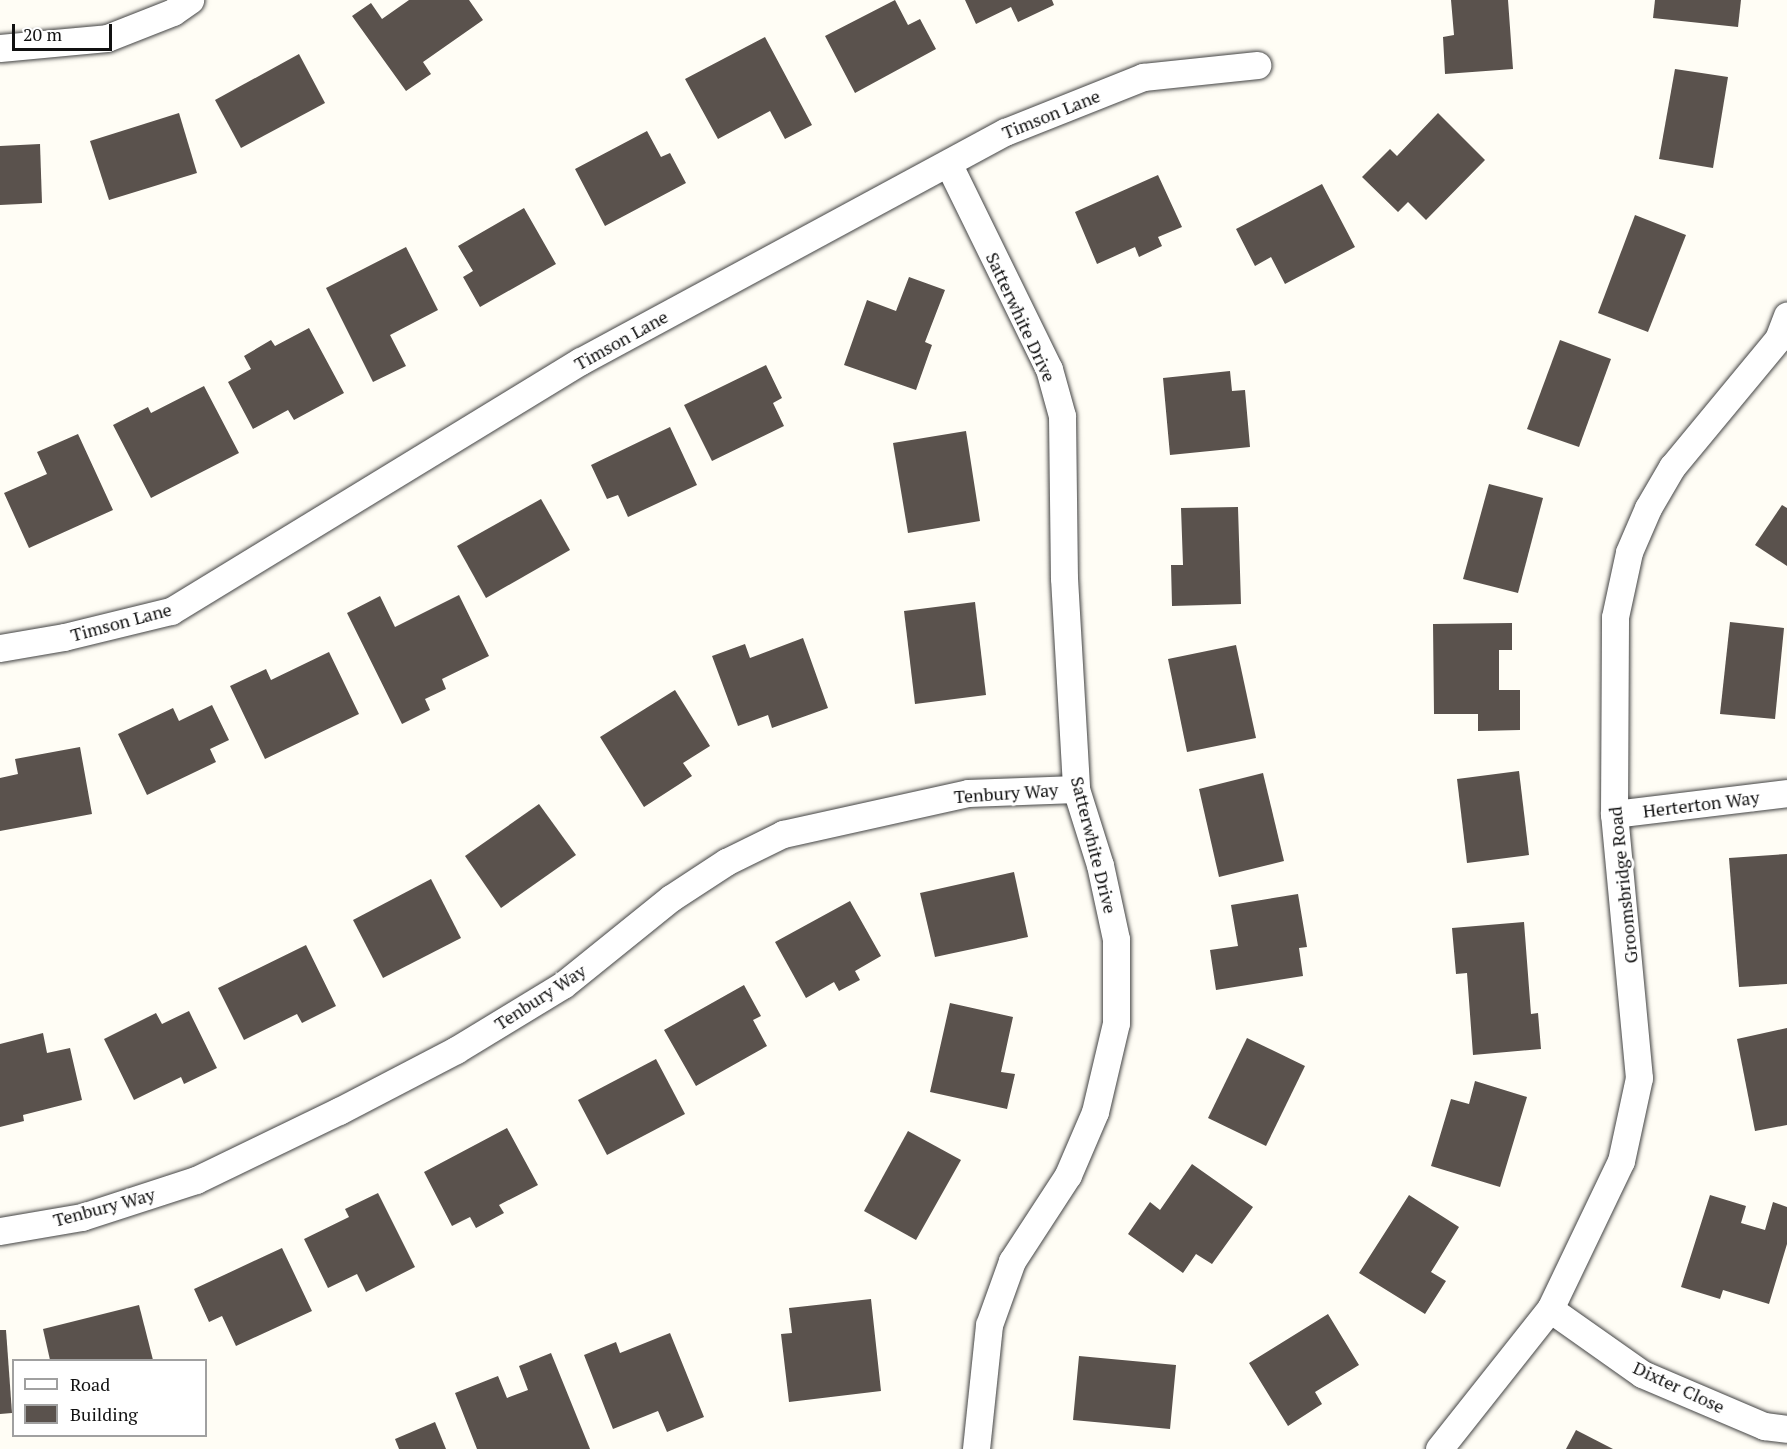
<!DOCTYPE html>
<style>
body{margin:0}
#map{position:relative;width:1787px;height:1449px;overflow:hidden;background:#fffdf5;font-family:"PT Serif",serif}
div>[style]{position:absolute}
[style*='--x']{left:calc(var(--x)*1px);top:calc(var(--y)*1px);width:calc(var(--w)*1px);rotate:calc(var(--a)*1deg)}
.building>*{inset:0;background:#5a524d}
.roads{filter:drop-shadow(0 0 2px #444) drop-shadow(0 0 2px #444)}
.minor>*{height:27px;margin:-13.5px;padding:0 13.5px;transform-origin:13.5px;border-radius:13.5px;background:#fff}
span{translate:-50% -50%;white-space:nowrap;text-align:center;line-height:1.15;-webkit-text-stroke:6px #fff;paint-order:stroke}
.street-label{font-size:18px;color:#111}
.legend{position:absolute;left:12px;top:1359px;width:195px;height:78px;box-sizing:border-box;background:#fff;border:2px solid #a0a0a0;margin:0;padding:8px 10px;list-style:none;font-size:18px;color:#111}
.legend li{display:flex;align-items:center;gap:12px;height:30px}
.legend b{width:30px;border:2px solid #a0a0a0}
.scale{position:absolute;left:12px;top:24px;width:100px;height:27px;box-sizing:border-box;border:3px solid #111;border-top:0;padding-left:8px;font-size:18px;line-height:21px;white-space:nowrap;color:#111;-webkit-text-stroke:4px #fff;paint-order:stroke}
</style>
<div id="map">
<div class="building">
<i style="clip-path:polygon(409px 0,469px 0,483px 20px,423px 62px,431px 74px,406px 91px,352px 16px,371px 3px,382px 19px)"></i>
<i style="clip-path:polygon(895px 0,908px 25px,920px 19px,936px 49px,855px 93px,825px 36px)"></i>
<i style="clip-path:polygon(965px 0,1052px 0,1054px 5px,1018px 22px,1011px 7px,976px 24px)"></i>
<i style="clip-path:polygon(1451px 0,1508px 0,1513px 69px,1445px 74px,1443px 37px,1454px 35px)"></i>
<i style="clip-path:polygon(1655px 0,1741px 0,1738px 27px,1653px 18px)"></i>
<i style="clip-path:polygon(765px 37px,812px 125px,785px 139px,770px 111px,718px 139px,685px 79px)"></i>
<i style="clip-path:polygon(299px 54px,325px 103px,241px 148px,215px 100px)"></i>
<i style="clip-path:polygon(1675px 69px,1728px 77px,1713px 168px,1659px 159px)"></i>
<i style="clip-path:polygon(179px 113px,197px 173px,109px 200px,90px 141px)"></i>
<i style="clip-path:polygon(1438px 113px,1485px 160px,1426px 220px,1408px 202px,1398px 212px,1362px 177px,1390px 149px,1397px 156px)"></i>
<i style="clip-path:polygon(647px 131px,661px 157px,670px 153px,686px 183px,605px 226px,575px 169px)"></i>
<i style="clip-path:polygon(40px 144px,42px 203px,0 205px,0 146px)"></i>
<i style="clip-path:polygon(1158px 175px,1182px 227px,1158px 237px,1162px 246px,1139px 257px,1135px 247px,1097px 264px,1075px 212px)"></i>
<i style="clip-path:polygon(1322px 184px,1355px 247px,1285px 284px,1271px 257px,1255px 266px,1236px 229px)"></i>
<i style="clip-path:polygon(524px 208px,556px 264px,480px 307px,463px 277px,473px 271px,458px 246px)"></i>
<i style="clip-path:polygon(1635px 215px,1686px 235px,1648px 332px,1598px 313px)"></i>
<i style="clip-path:polygon(406px 247px,438px 310px,390px 335px,406px 366px,373px 382px,326px 288px)"></i>
<i style="clip-path:polygon(909px 277px,945px 290px,925px 342px,932px 345px,916px 390px,844px 365px,867px 300px,896px 311px)"></i>
<i style="clip-path:polygon(309px 328px,344px 393px,294px 420px,288px 410px,253px 429px,228px 382px,251px 369px,244px 356px,271px 340px,275px 346px)"></i>
<i style="clip-path:polygon(1560px 340px,1611px 359px,1579px 447px,1527px 429px)"></i>
<i style="clip-path:polygon(766px 365px,782px 398px,773px 403px,784px 426px,712px 461px,684px 405px)"></i>
<i style="clip-path:polygon(1230px 371px,1232px 391px,1245px 390px,1250px 447px,1170px 455px,1163px 378px)"></i>
<i style="clip-path:polygon(204px 386px,239px 453px,151px 498px,113px 425px,148px 407px,151px 413px)"></i>
<i style="clip-path:polygon(670px 427px,697px 485px,628px 517px,618px 495px,607px 499px,591px 465px)"></i>
<i style="clip-path:polygon(966px 431px,980px 521px,908px 533px,893px 443px)"></i>
<i style="clip-path:polygon(78px 434px,113px 510px,29px 548px,4px 493px,47px 474px,37px 452px)"></i>
<i style="clip-path:polygon(1489px 484px,1543px 498px,1518px 593px,1463px 579px)"></i>
<i style="clip-path:polygon(541px 499px,570px 550px,486px 598px,457px 546px)"></i>
<i style="clip-path:polygon(1782px 505px,1787px 508px,1787px 566px,1755px 545px)"></i>
<i style="clip-path:polygon(1238px 507px,1241px 604px,1172px 606px,1171px 565px,1183px 565px,1181px 508px)"></i>
<i style="clip-path:polygon(459px 595px,489px 656px,442px 679px,446px 689px,425px 699px,430px 710px,402px 724px,347px 613px,380px 596px,395px 627px)"></i>
<i style="clip-path:polygon(975px 602px,986px 695px,915px 704px,904px 611px)"></i>
<i style="clip-path:polygon(1730px 622px,1784px 628px,1775px 719px,1720px 714px)"></i>
<i style="clip-path:polygon(1512px 623px,1512px 650px,1499px 650px,1499px 690px,1520px 690px,1520px 730px,1478px 731px,1478px 714px,1434px 714px,1433px 624px)"></i>
<i style="clip-path:polygon(803px 638px,828px 708px,772px 728px,768px 715px,738px 726px,712px 656px,745px 644px,750px 658px)"></i>
<i style="clip-path:polygon(1236px 645px,1256px 738px,1187px 752px,1168px 659px)"></i>
<i style="clip-path:polygon(329px 652px,359px 714px,265px 759px,230px 686px,266px 669px,271px 680px)"></i>
<i style="clip-path:polygon(675px 690px,710px 746px,683px 763px,692px 776px,644px 807px,600px 737px)"></i>
<i style="clip-path:polygon(212px 705px,229px 740px,210px 749px,216px 762px,147px 795px,118px 734px,173px 708px,179px 721px)"></i>
<i style="clip-path:polygon(80px 747px,92px 814px,0 831px,0 778px,18px 774px,15px 759px)"></i>
<i style="clip-path:polygon(1519px 771px,1529px 855px,1467px 863px,1457px 779px)"></i>
<i style="clip-path:polygon(1263px 773px,1284px 861px,1219px 877px,1199px 789px)"></i>
<i style="clip-path:polygon(539px 804px,576px 855px,501px 908px,465px 856px)"></i>
<i style="clip-path:polygon(1787px 854px,1787px 984px,1739px 987px,1729px 858px)"></i>
<i style="clip-path:polygon(1014px 872px,1028px 937px,935px 957px,920px 893px)"></i>
<i style="clip-path:polygon(431px 879px,461px 938px,383px 978px,353px 920px)"></i>
<i style="clip-path:polygon(1298px 894px,1307px 947px,1299px 948px,1303px 976px,1216px 990px,1210px 950px,1238px 946px,1231px 905px)"></i>
<i style="clip-path:polygon(850px 901px,881px 956px,855px 971px,860px 980px,839px 991px,834px 982px,806px 998px,775px 942px)"></i>
<i style="clip-path:polygon(1524px 922px,1531px 1014px,1538px 1013px,1541px 1049px,1473px 1055px,1467px 973px,1456px 974px,1452px 928px)"></i>
<i style="clip-path:polygon(306px 945px,336px 1006px,302px 1023px,297px 1014px,244px 1040px,218px 988px)"></i>
<i style="clip-path:polygon(744px 985px,761px 1016px,753px 1020px,767px 1046px,696px 1086px,664px 1030px)"></i>
<i style="clip-path:polygon(950px 1003px,1013px 1017px,1001px 1072px,1015px 1074px,1007px 1109px,930px 1092px)"></i>
<i style="clip-path:polygon(189px 1011px,217px 1068px,184px 1084px,181px 1077px,134px 1100px,104px 1039px,156px 1013px,162px 1024px)"></i>
<i style="clip-path:polygon(1787px 1028px,1787px 1125px,1755px 1131px,1737px 1039px)"></i>
<i style="clip-path:polygon(43px 1033px,47px 1053px,70px 1048px,82px 1100px,23px 1115px,24px 1121px,0 1127px,0 1044px)"></i>
<i style="clip-path:polygon(1247px 1038px,1305px 1066px,1266px 1146px,1208px 1118px)"></i>
<i style="clip-path:polygon(656px 1059px,685px 1114px,607px 1155px,578px 1100px)"></i>
<i style="clip-path:polygon(1475px 1081px,1527px 1097px,1500px 1187px,1431px 1166px,1451px 1099px,1469px 1104px)"></i>
<i style="clip-path:polygon(507px 1128px,538px 1185px,499px 1205px,504px 1213px,476px 1228px,470px 1217px,452px 1226px,424px 1172px)"></i>
<i style="clip-path:polygon(908px 1131px,961px 1160px,916px 1240px,864px 1211px)"></i>
<i style="clip-path:polygon(1192px 1164px,1253px 1207px,1212px 1264px,1196px 1254px,1183px 1273px,1128px 1234px,1150px 1202px,1160px 1210px)"></i>
<i style="clip-path:polygon(378px 1193px,415px 1267px,366px 1292px,357px 1274px,328px 1288px,304px 1239px,349px 1217px,345px 1209px)"></i>
<i style="clip-path:polygon(1409px 1195px,1459px 1227px,1431px 1272px,1446px 1281px,1425px 1314px,1359px 1273px)"></i>
<i style="clip-path:polygon(1710px 1195px,1746px 1206px,1741px 1223px,1765px 1230px,1773px 1202px,1787px 1207px,1787px 1244px,1769px 1304px,1723px 1290px,1720px 1299px,1681px 1287px)"></i>
<i style="clip-path:polygon(282px 1248px,312px 1311px,236px 1346px,222px 1316px,209px 1322px,194px 1289px)"></i>
<i style="clip-path:polygon(871px 1299px,881px 1391px,789px 1402px,781px 1334px,792px 1333px,789px 1308px)"></i>
<i style="clip-path:polygon(139px 1305px,153px 1360px,50px 1360px,43px 1329px)"></i>
<i style="clip-path:polygon(1328px 1314px,1359px 1365px,1315px 1392px,1322px 1404px,1288px 1426px,1249px 1363px)"></i>
<i style="clip-path:polygon(0 1330px,6px 1330px,12px 1413px,0 1414px)"></i>
<i style="clip-path:polygon(670px 1333px,704px 1417px,667px 1432px,658px 1411px,613px 1429px,584px 1355px,616px 1342px,620px 1353px)"></i>
<i style="clip-path:polygon(551px 1353px,590px 1449px,477px 1449px,455px 1393px,498px 1376px,507px 1398px,528px 1390px,519px 1366px)"></i>
<i style="clip-path:polygon(1079px 1356px,1176px 1365px,1170px 1429px,1073px 1420px)"></i>
<i style="clip-path:polygon(435px 1422px,446px 1449px,399px 1449px,395px 1439px)"></i>
<i style="clip-path:polygon(1576px 1430px,1613px 1449px,1566px 1449px)"></i>
</div>
<div class="roads">
<div class="minor">
<i style="--x:0;--y:48;--w:107;--a:-5.3"></i>
<i style="--x:107;--y:38;--w:71;--a:-21.5"></i>
<i style="--x:173;--y:12;--w:21;--a:-35"></i>
<i style="--x:949;--y:165;--w:227;--a:63.9"></i>
<i style="--x:1049;--y:369;--w:49;--a:74.5"></i>
<i style="--x:1062;--y:416;--w:162;--a:89.3"></i>
<i style="--x:1064;--y:578;--w:211;--a:86.7"></i>
<i style="--x:1076;--y:789;--w:80;--a:72.5"></i>
<i style="--x:1100;--y:865;--w:76;--a:77.8"></i>
<i style="--x:1116;--y:939;--w:84;--a:90"></i>
<i style="--x:1116;--y:1023;--w:91;--a:103.3"></i>
<i style="--x:1095;--y:1112;--w:69;--a:113.2"></i>
<i style="--x:1068;--y:1175;--w:103;--a:123.1"></i>
<i style="--x:1012;--y:1261;--w:68;--a:109.8"></i>
<i style="--x:989;--y:1325;--w:125;--a:96"></i>
<i style="--x:0;--y:648;--w:65;--a:-9.8"></i>
<i style="--x:64;--y:637;--w:110;--a:-13.7"></i>
<i style="--x:171;--y:611;--w:480;--a:-31.4"></i>
<i style="--x:581;--y:361;--w:482;--a:-28.4"></i>
<i style="--x:1005;--y:132;--w:149;--a:-21.7"></i>
<i style="--x:1143;--y:77;--w:115;--a:-6"></i>
<i style="--x:1614;--y:814;--w:174;--a:-6.9"></i>
<i style="--x:0;--y:1231;--w:83;--a:-9.7"></i>
<i style="--x:82;--y:1217;--w:120;--a:-18"></i>
<i style="--x:196;--y:1180;--w:159;--a:-25.8"></i>
<i style="--x:339;--y:1111;--w:132;--a:-27.5"></i>
<i style="--x:456;--y:1050;--w:125;--a:-31.3"></i>
<i style="--x:563;--y:985;--w:139;--a:-38.9"></i>
<i style="--x:671;--y:898;--w:66;--a:-33.2"></i>
<i style="--x:726;--y:862;--w:64;--a:-26.2"></i>
<i style="--x:783;--y:834;--w:189;--a:-12.5"></i>
<i style="--x:968;--y:793;--w:108;--a:-2.1"></i>
<i style="--x:1550;--y:1309;--w:113;--a:35.2"></i>
<i style="--x:1642;--y:1374;--w:133;--a:23.1"></i>
<i style="--x:1764;--y:1426;--w:23;--a:7"></i>
<i style="--x:1439;--y:1449;--w:179;--a:-51.6"></i>
<i style="--x:1550;--y:1309;--w:164;--a:-64.4"></i>
<i style="--x:1621;--y:1161;--w:85;--a:-77.8"></i>
<i style="--x:1639;--y:1078;--w:265;--a:-95.4"></i>
<i style="--x:1614;--y:814;--w:197;--a:-89.7"></i>
<i style="--x:1615;--y:617;--w:66;--a:-77.8"></i>
<i style="--x:1629;--y:552;--w:48;--a:-66.6"></i>
<i style="--x:1648;--y:508;--w:48;--a:-59.7"></i>
<i style="--x:1672;--y:467;--w:166;--a:-50.4"></i>
<i style="--x:1778;--y:339;--w:25;--a:-69"></i>
</div>
</div>
<div class="street-label">
<span style="left:1051px;top:114px;rotate:-22deg">Timson Lane</span>
<span style="left:1021px;top:317px;rotate:65deg">Satterwhite Drive</span>
<span style="left:621px;top:340px;rotate:-29deg">Timson Lane</span>
<span style="left:121px;top:622px;rotate:-15deg">Timson Lane</span>
<span style="left:1006px;top:793px;rotate:-4deg">Tenbury Way</span>
<span style="left:1701px;top:804px;rotate:-7deg">Herterton Way</span>
<span style="left:1094px;top:845px;rotate:76deg">Satterwhite Drive</span>
<span style="left:1623px;top:885px;rotate:-96deg">Groomsbridge Road</span>
<span style="left:540px;top:997px;rotate:-33deg">Tenbury Way</span>
<span style="left:104px;top:1207px;rotate:-15deg">Tenbury Way</span>
<span style="left:1679px;top:1387px;rotate:25deg">Dixter Close</span>
</div>
<ul class="legend">
<li><b style="height:8px;background:#fff"></b>Road</li>
<li><b style="height:16px;background:#5a524d"></b>Building</li>
</ul>
<div class="scale">20 m</div>
</div>
